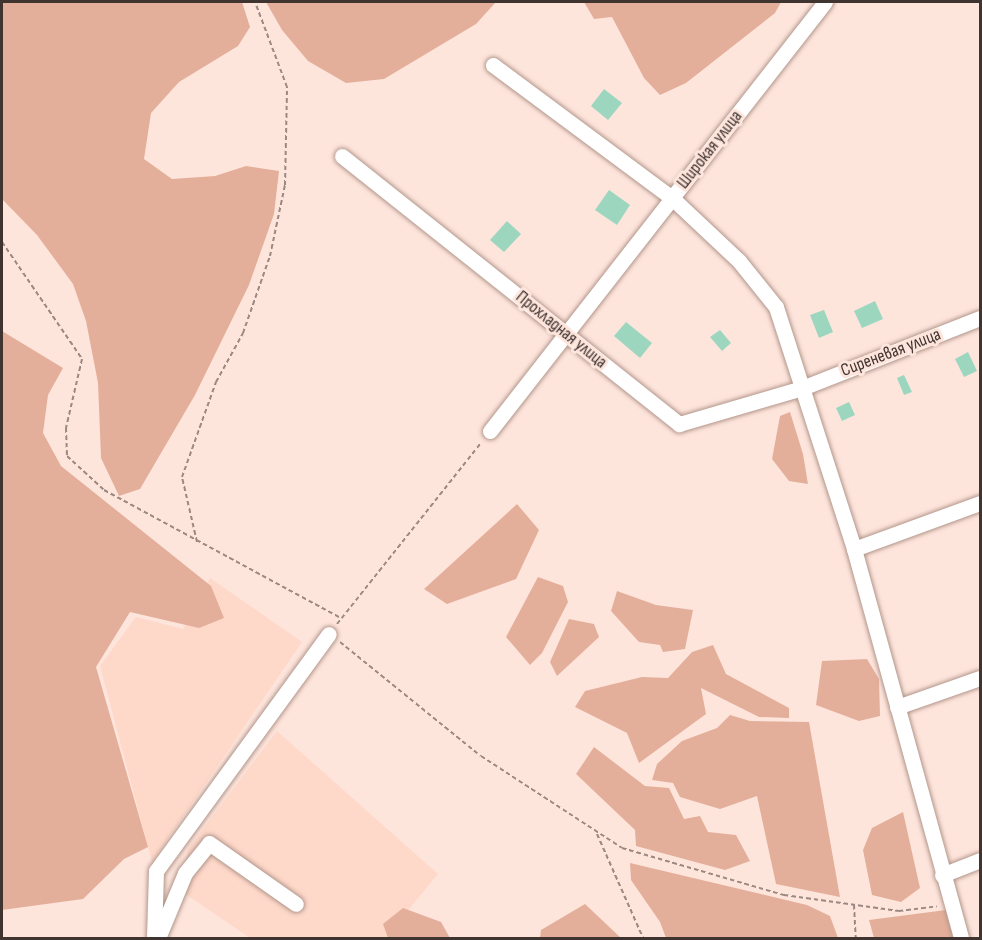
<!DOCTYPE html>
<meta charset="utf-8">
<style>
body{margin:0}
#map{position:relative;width:982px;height:940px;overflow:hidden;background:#fee5dc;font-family:"Sofia Sans Condensed",sans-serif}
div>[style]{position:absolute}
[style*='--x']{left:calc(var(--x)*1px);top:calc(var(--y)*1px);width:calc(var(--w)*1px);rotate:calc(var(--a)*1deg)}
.built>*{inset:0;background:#fed8c9}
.forest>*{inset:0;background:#e4af9a}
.building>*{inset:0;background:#9cd6bf}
.path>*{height:2px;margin-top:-1px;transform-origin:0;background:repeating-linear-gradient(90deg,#9a8881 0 4.5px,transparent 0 7.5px)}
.roads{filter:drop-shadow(0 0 2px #b2968b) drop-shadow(0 0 2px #b2968b)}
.minor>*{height:15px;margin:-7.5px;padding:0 7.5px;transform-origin:7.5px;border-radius:7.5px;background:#fff}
span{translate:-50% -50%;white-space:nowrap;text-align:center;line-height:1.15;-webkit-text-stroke:6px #fee5dc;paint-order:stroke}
.street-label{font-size:18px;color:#403430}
.frame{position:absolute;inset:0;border:3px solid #403430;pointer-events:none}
</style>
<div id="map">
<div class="built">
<i style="clip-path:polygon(210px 578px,302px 642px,152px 862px,100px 666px,136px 617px,183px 629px)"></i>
<i style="clip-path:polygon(277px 731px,438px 874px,385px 938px,250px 938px,181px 891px,188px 849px)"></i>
</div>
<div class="forest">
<i style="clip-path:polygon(2px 2px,242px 2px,250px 27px,238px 46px,179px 82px,151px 113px,144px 159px,172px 179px,215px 176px,246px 166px,279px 171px,274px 214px,249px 285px,195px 395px,140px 489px,119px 496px,101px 458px,98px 383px,86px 321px,73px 284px,37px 235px,2px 199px)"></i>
<i style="clip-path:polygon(266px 2px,496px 2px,476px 24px,384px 79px,346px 83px,308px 61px,282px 30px)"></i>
<i style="clip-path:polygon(584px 2px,781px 2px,775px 13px,686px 83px,660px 95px,644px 78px,612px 17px,594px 19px)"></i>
<i style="clip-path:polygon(2px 331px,63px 368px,48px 395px,43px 433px,61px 466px,211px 586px,224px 618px,199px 628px,130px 612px,96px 667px,148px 847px,124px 859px,83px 899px,2px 910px)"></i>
<i style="clip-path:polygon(790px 412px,803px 454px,808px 484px,789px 481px,772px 459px,780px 416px)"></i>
<i style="clip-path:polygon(517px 504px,539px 530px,516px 579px,447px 604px,424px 589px)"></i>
<i style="clip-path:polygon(538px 577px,563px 586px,568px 602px,542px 653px,530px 665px,506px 637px)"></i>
<i style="clip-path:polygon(617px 591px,656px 605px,693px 610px,685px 649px,663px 652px,660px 645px,639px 642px,611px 611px)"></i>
<i style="clip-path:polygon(569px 619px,594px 624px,599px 637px,557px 676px,550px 662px)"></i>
<i style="clip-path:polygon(713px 645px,726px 674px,789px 708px,789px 718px,759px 717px,701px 688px,706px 714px,639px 763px,627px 733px,575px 707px,585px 691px,642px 677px,668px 678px,692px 652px)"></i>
<i style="clip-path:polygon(867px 659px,879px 679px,880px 716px,859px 721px,816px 705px,822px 661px)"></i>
<i style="clip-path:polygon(730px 715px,750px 721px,809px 722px,840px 897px,776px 884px,757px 796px,720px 809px,680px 797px,673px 783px,652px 780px,657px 764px,682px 741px,717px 728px)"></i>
<i style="clip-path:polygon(594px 747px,645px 786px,669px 788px,684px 819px,700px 816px,708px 832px,736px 835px,750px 861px,725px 870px,636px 846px,635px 830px,576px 774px)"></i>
<i style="clip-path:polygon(903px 812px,920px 888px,901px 902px,872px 895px,863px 850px,872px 828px)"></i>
<i style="clip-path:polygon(630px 863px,807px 905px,830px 916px,838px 938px,666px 938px,660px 922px,631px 880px)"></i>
<i style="clip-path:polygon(585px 904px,621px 938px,540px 938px,541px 930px)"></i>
<i style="clip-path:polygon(403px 908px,441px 922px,450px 938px,388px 938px,383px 924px)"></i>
<i style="clip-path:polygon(946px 910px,953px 938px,874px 938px,869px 920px)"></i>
</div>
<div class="building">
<i style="clip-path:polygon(604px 89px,622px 103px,608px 120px,591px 106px)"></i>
<i style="clip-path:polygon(609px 190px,630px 205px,617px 225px,595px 210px)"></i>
<i style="clip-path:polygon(507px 221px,521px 234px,504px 252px,490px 240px)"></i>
<i style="clip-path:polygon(875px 301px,883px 319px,862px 328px,854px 311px)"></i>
<i style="clip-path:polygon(824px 310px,833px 332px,819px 338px,810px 315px)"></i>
<i style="clip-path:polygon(626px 322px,652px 343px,640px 358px,614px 336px)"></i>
<i style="clip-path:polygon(720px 330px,731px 343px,722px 351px,710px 337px)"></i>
<i style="clip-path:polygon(968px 352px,977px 371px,964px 377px,955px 359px)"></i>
<i style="clip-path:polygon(904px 375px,912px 392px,904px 395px,897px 378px)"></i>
<i style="clip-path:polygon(849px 402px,855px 415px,842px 421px,836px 408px)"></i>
</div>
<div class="path">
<i style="--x:2;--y:242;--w:142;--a:55.6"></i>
<i style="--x:82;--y:359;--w:71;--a:103.1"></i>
<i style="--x:66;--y:428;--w:28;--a:88"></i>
<i style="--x:67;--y:456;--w:50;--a:42.6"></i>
<i style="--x:104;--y:490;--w:269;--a:28.4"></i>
<i style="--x:197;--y:542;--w:67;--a:-103"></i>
<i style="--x:182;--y:477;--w:101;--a:-70.3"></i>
<i style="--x:216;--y:382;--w:56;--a:-61.1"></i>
<i style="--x:243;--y:333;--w:82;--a:-70.7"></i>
<i style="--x:270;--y:256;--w:73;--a:-78.1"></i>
<i style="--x:285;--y:185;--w:98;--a:-88.8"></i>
<i style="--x:287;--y:87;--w:91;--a:-110.6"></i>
<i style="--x:337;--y:624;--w:231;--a:-51.5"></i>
<i style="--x:340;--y:642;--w:181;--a:39"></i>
<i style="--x:481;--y:756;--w:168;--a:33.1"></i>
<i style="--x:622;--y:848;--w:169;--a:16.2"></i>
<i style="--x:784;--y:895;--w:116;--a:7.9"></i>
<i style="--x:899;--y:911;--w:38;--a:-7"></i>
<i style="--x:597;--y:834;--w:114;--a:66.1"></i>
<i style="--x:854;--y:905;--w:33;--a:87"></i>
</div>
<div class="roads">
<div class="minor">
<i style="--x:825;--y:2;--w:249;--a:128"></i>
<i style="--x:672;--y:198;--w:92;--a:43.2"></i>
<i style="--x:739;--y:261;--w:59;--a:51.2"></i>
<i style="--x:776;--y:307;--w:254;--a:72.1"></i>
<i style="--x:854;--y:549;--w:403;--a:74.6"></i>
<i style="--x:342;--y:156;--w:431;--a:38.5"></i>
<i style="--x:679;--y:424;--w:128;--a:-16.3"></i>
<i style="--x:802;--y:388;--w:191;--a:-21.5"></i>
<i style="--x:490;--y:431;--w:296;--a:-52"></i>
<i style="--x:672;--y:198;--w:223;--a:-143.4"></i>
<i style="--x:854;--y:549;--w:134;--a:-20.1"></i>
<i style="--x:897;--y:707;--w:88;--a:-19.3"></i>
<i style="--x:942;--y:875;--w:41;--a:-21.5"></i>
<i style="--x:154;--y:938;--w:67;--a:-88.3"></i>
<i style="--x:156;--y:871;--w:293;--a:-53.9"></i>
<i style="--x:158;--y:938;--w:70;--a:-67.4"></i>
<i style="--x:185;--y:873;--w:38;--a:-51"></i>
<i style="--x:209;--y:843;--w:106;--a:35"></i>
</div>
</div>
<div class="street-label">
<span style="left:710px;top:150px;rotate:-52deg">Широкая улица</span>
<span style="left:561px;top:330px;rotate:39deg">Прохладная улица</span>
<span style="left:891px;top:353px;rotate:-21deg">Сиреневая улица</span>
</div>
<div class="frame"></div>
</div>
